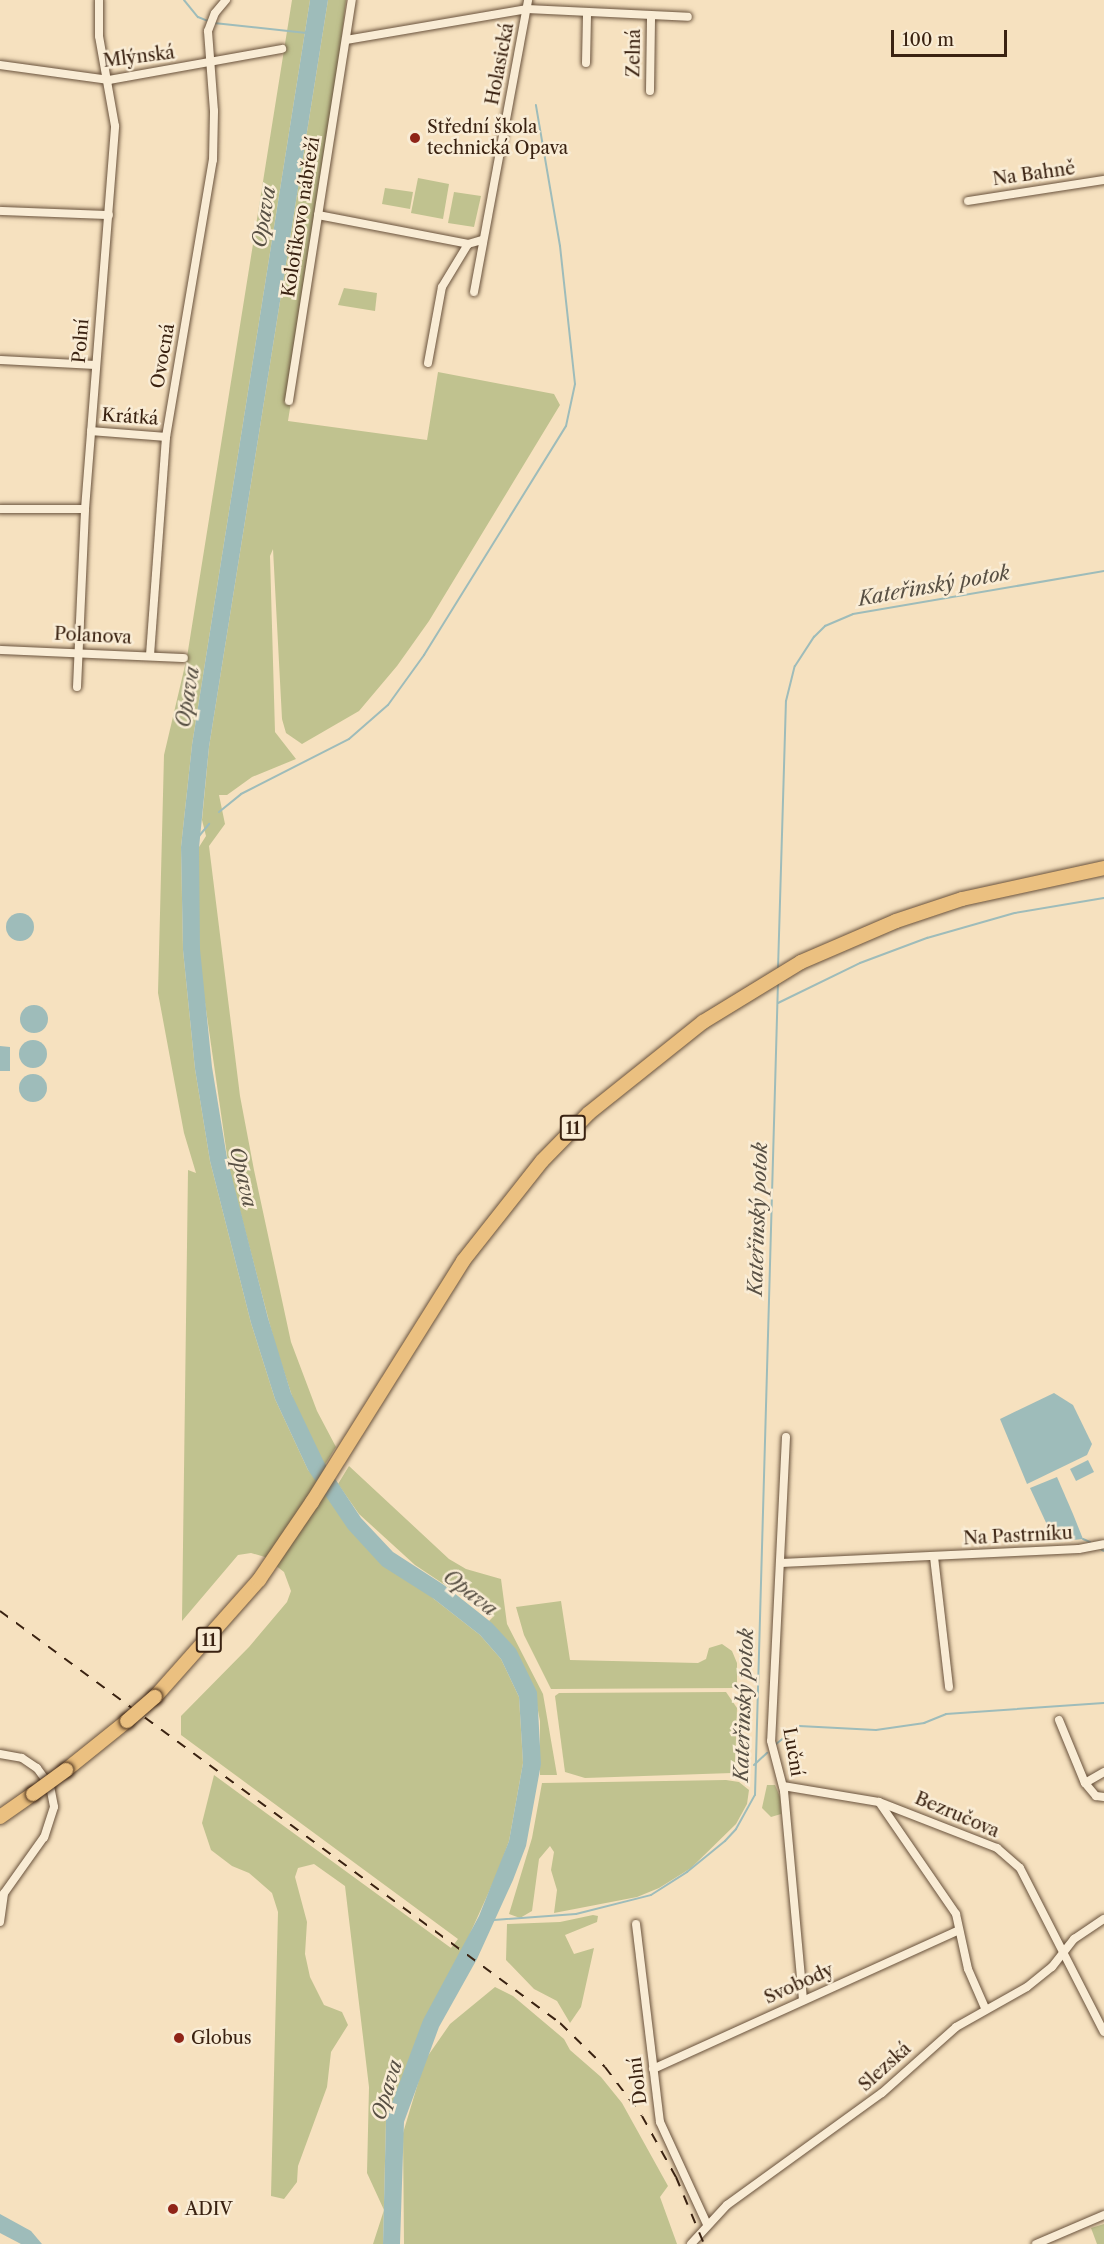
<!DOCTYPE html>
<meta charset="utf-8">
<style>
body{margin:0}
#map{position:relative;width:1104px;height:2244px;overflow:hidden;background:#f6e1bf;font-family:"Libre Caslon Text",serif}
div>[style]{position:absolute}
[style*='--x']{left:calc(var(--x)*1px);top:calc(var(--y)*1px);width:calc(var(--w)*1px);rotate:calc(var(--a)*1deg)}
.green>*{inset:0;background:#c0c28f}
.water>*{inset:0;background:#9ebcba}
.round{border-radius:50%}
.stream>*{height:2px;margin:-1px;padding:0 1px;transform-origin:1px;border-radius:1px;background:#9ebcba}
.roads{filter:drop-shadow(0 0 2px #69523c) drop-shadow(0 0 2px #69523c)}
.minor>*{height:8px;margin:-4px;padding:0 4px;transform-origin:4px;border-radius:4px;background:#f9ecd5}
.primary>*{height:14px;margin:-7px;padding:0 7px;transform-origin:7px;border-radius:7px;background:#ebc080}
.rail>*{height:2px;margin-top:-1px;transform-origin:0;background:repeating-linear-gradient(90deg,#3a2211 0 10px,transparent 0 20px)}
.bridges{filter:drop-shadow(0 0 2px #3a2211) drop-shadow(0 0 2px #3a2211)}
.primary-bridge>*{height:14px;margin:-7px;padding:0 7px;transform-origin:7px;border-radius:7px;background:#ebc080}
.dots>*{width:16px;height:16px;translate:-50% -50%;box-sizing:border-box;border:3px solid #f9ecd5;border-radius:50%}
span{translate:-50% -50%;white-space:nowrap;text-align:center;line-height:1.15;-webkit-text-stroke:5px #f9ecd5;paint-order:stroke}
.shield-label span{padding:2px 4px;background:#f9ecd5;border:2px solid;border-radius:4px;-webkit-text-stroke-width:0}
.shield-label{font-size:16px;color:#3a2211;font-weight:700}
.street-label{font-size:18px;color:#3a2211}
.poi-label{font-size:18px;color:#3a2211}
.left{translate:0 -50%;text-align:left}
.water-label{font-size:20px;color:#585044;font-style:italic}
.scale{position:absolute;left:891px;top:30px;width:116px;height:27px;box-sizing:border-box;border:3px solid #3a2211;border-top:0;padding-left:8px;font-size:18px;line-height:21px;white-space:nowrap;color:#3a2211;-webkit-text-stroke:4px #f9ecd5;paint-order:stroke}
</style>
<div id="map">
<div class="green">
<i style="clip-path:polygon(292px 0,310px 0,192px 745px,181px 847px,183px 950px,195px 1069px,210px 1161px,251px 1323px,275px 1399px,308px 1470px,434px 1599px,480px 1635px,501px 1659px,519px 1697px,523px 1763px,509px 1841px,497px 1874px,386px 2119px,383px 2244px,373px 2244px,384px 2210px,367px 2173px,369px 2087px,345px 1886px,314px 1864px,298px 1868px,295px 1877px,307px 1922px,305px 1954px,310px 1977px,324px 2005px,342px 2012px,348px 2025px,331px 2052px,327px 2087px,298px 2166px,297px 2182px,284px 2199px,271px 2196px,278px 1912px,272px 1893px,249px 1873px,232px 1866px,211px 1850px,202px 1823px,214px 1775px,451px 1948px,458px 1939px,181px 1735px,181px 1716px,249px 1647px,287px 1602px,291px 1591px,284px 1572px,265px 1557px,251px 1553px,238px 1555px,182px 1621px,188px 1170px,196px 1173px,184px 1133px,158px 993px,164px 755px,187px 657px)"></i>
<i style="clip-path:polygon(328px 0,346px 0,321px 212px,288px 421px,427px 440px,438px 372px,554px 394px,560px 405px,429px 621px,397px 666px,359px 711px,302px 744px,286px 733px,282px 719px,273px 549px,270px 556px,275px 732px,296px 759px,252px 777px,227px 795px,219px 795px,225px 824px,209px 846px,240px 1096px,254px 1170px,291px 1342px,317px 1411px,336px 1447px,324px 1466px,294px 1402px,275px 1344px,229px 1169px,200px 968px,198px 897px,199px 847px,206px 836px,202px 820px,209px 747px)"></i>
<i style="clip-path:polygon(418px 178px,449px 184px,443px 219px,411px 213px)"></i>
<i style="clip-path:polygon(385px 188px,413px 192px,410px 209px,382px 204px)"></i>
<i style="clip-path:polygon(454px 192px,481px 196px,474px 227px,448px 223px)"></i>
<i style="clip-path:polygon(344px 288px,377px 293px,375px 311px,338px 305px)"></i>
<i style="clip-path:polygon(349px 1466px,449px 1559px,466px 1569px,501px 1579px,507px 1624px,543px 1694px,557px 1775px,540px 1775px,540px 1721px,534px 1690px,489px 1621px,493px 1617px,415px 1565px,359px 1514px,338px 1484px)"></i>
<i style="clip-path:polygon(561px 1601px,570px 1660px,698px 1663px,706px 1659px,709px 1648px,722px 1644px,732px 1651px,737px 1663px,737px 1688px,551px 1689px,524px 1635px,516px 1607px)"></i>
<i style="clip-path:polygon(726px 1692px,737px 1708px,735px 1768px,732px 1773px,585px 1778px,565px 1772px,555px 1696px,559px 1693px)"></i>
<i style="clip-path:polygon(726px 1780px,739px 1782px,749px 1790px,747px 1804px,736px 1824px,691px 1868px,659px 1888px,637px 1897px,554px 1913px,557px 1890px,551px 1870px,554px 1852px,550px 1846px,539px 1859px,532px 1911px,520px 1918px,509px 1914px,532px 1838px,542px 1783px)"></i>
<i style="clip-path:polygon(767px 1785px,775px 1785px,780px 1797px,781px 1814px,771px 1817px,762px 1808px)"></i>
<i style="clip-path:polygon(593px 1915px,598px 1916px,597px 1922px,565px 1935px,574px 1954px,594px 1948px,581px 2007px,570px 2023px,557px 2001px,534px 1989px,506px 1960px,507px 1924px,560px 1922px)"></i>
<i style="clip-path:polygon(495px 1987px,513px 1996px,564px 2039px,570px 2050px,601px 2077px,622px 2103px,668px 2186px,660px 2197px,677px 2244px,404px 2244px,403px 2133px,425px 2060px,450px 2024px)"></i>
<i style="clip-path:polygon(1104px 2224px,1104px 2244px,1097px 2244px,1091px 2228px)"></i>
</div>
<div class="water">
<i style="clip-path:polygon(310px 0,328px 0,209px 747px,199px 848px,200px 949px,212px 1067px,227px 1158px,268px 1318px,291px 1393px,324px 1462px,361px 1518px,393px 1552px,444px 1585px,492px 1623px,516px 1649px,537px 1692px,541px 1764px,526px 1846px,513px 1880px,477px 1959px,439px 2027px,404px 2122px,400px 2244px,383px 2244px,386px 2119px,423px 2020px,479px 1916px,509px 1841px,523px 1763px,519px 1697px,501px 1659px,480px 1635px,434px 1599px,382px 1566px,348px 1529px,308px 1470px,275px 1399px,251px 1323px,210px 1161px,195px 1069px,183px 950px,181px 847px,192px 745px)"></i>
<i class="round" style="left:6px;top:913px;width:28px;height:28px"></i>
<i class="round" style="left:20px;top:1005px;width:28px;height:28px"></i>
<i class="round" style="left:19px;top:1040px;width:28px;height:28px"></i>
<i style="clip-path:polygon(0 1046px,10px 1047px,10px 1071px,0 1071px)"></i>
<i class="round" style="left:19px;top:1074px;width:28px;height:28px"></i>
<i style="clip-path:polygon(1054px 1393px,1073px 1405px,1092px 1444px,1087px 1455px,1027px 1484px,1000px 1419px)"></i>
<i style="clip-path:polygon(1088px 1460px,1094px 1472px,1076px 1481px,1070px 1469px)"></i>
<i style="clip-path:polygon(1057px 1477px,1073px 1514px,1083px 1539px,1055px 1542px,1030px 1488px)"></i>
<i style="clip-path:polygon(0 2214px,31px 2231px,42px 2244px,21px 2244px,0 2233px)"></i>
</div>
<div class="stream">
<i style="--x:184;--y:0;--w:22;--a:51"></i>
<i style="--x:198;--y:17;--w:11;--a:22"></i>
<i style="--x:214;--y:23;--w:93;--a:6.2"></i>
<i style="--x:219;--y:812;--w:28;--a:-39"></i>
<i style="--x:241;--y:794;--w:121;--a:-27"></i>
<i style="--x:349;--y:739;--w:52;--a:-41.1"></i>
<i style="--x:388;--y:705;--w:62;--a:-54.2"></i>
<i style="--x:424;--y:655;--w:269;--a:-58.2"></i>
<i style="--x:566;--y:426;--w:43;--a:-77.9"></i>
<i style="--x:575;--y:384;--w:139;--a:-96.2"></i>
<i style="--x:560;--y:246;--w:143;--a:-99.7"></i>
<i style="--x:199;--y:836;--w:16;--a:-50"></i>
<i style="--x:778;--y:969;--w:268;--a:-88.3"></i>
<i style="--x:786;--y:701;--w:36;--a:-76"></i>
<i style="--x:795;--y:666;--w:35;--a:-57"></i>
<i style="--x:814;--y:637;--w:16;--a:-45"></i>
<i style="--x:825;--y:626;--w:30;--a:-23"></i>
<i style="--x:853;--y:614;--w:255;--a:-9.7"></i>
<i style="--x:778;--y:1003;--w:91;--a:-26"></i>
<i style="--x:860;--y:963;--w:72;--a:-20.5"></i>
<i style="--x:927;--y:938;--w:91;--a:-15.9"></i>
<i style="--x:1015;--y:913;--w:90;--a:-9.6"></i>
<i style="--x:1083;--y:1539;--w:8;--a:23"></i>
<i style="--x:1102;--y:1550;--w:2;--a:27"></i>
<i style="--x:776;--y:1744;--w:29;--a:-38"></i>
<i style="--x:799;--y:1726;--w:77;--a:3"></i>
<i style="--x:876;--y:1730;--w:49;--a:-8.3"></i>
<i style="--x:924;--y:1723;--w:24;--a:-22"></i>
<i style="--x:946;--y:1714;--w:158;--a:-4"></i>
<i style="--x:754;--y:1765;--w:18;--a:-43"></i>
<i style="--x:494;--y:1920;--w:82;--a:-4.2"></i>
<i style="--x:576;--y:1914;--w:77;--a:-14.2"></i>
<i style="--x:651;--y:1895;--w:43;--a:-32.6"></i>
<i style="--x:687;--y:1872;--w:49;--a:-39.2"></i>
<i style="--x:725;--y:1841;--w:16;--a:-47"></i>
<i style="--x:736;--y:1829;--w:39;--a:-61"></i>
<i style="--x:755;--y:1795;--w:812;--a:-88.38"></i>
</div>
<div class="roads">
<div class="minor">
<i style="--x:346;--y:40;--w:184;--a:-9.7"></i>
<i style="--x:527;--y:9;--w:161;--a:2.8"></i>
<i style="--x:586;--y:63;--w:49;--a:-88.8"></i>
<i style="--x:0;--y:65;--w:110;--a:7.8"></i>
<i style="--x:109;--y:80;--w:176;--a:-10.2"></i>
<i style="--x:650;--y:91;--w:74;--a:-89.2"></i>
<i style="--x:968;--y:201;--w:138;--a:-8.8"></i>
<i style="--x:0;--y:211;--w:109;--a:2.1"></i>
<i style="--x:318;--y:215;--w:153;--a:10.9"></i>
<i style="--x:468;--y:244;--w:15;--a:-16"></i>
<i style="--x:474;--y:292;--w:297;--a:-79.5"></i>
<i style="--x:0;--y:360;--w:96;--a:3"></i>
<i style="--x:428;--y:363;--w:77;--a:-79.6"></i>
<i style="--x:442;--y:287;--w:50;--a:-58.8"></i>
<i style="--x:289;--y:401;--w:406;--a:-81.1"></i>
<i style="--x:91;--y:431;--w:75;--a:4.6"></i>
<i style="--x:0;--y:509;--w:85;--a:0"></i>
<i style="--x:0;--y:650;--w:184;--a:2.5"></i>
<i style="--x:150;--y:655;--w:219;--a:-85.8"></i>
<i style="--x:166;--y:437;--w:281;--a:-80.4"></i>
<i style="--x:213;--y:160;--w:49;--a:-88.8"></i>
<i style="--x:214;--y:111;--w:80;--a:-94.3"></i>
<i style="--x:208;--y:31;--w:19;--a:-69"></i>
<i style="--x:215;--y:13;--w:17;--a:-50"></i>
<i style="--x:77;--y:687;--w:178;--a:-87.4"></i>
<i style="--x:85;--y:509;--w:384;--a:-85.5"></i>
<i style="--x:115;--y:126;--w:91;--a:-100.1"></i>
<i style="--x:99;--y:36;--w:36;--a:-90"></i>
<i style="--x:786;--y:1437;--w:304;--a:92.8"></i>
<i style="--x:771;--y:1741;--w:52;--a:75.4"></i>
<i style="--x:784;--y:1791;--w:210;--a:84.8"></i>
<i style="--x:934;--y:1557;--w:131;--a:83.4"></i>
<i style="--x:781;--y:1563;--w:298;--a:-2.7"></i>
<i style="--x:1079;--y:1549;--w:25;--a:-11"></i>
<i style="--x:1059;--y:1720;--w:68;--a:67.6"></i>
<i style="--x:1085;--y:1783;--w:17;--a:50"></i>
<i style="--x:1096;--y:1796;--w:8;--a:7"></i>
<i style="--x:0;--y:1754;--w:22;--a:10"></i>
<i style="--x:22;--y:1758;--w:18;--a:34"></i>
<i style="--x:37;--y:1768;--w:22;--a:54"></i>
<i style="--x:50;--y:1786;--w:21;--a:79"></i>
<i style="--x:54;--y:1807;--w:32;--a:108"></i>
<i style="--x:44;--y:1837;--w:76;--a:125.4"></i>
<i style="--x:1085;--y:1783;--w:22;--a:-30"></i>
<i style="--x:783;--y:1786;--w:97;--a:9.5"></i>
<i style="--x:879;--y:1802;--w:127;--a:21.3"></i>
<i style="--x:997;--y:1848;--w:30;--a:41"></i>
<i style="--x:1020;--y:1868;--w:184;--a:62.9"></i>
<i style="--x:879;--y:1802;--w:136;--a:55.5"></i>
<i style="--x:956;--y:1914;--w:56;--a:77.7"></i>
<i style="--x:968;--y:1969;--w:43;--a:66.4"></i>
<i style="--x:0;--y:1922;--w:29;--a:-82"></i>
<i style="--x:636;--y:1924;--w:199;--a:83.1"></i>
<i style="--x:660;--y:2122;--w:112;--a:65.3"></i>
<i style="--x:653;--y:2069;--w:336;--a:-24.4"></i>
<i style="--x:691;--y:2244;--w:53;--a:-47.3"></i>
<i style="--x:727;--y:2205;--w:191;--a:-35.9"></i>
<i style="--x:882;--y:2093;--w:99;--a:-41.7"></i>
<i style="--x:956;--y:2027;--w:81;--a:-29.4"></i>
<i style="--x:1027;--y:1987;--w:32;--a:-39"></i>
<i style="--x:1052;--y:1967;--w:36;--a:-52"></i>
<i style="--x:1074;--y:1939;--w:36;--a:-34"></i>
<i style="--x:1036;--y:2244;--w:74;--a:-23.1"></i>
</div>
<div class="primary">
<i style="--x:155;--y:1697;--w:157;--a:-48.4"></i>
<i style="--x:259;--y:1580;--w:94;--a:-55.8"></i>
<i style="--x:312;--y:1502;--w:284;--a:-57.9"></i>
<i style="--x:463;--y:1261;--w:127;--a:-51.7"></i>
<i style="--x:542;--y:1161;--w:67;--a:-45.6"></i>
<i style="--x:589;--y:1113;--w:146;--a:-38.6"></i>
<i style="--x:703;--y:1022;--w:115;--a:-31.5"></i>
<i style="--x:801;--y:962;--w:103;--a:-23.3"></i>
<i style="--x:896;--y:921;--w:70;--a:-18.4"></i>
<i style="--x:962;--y:899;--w:145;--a:-12.3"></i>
<i style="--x:66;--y:1770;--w:78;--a:-38.8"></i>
<i style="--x:0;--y:1817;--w:40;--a:-34.9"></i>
</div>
</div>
<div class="rail">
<i style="--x:0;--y:1611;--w:695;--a:36.34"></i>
<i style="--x:560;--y:2023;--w:63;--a:44.4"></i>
<i style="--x:605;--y:2067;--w:61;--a:52.9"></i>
<i style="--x:642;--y:2116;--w:70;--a:60.9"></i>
<i style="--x:676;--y:2177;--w:73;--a:67.3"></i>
</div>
<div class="bridges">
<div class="primary-bridge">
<i style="--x:127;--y:1721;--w:37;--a:-41"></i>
<i style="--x:33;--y:1794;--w:41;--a:-36"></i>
</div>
</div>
<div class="dots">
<i style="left:415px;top:138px;background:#8f2418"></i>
<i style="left:179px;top:2038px;background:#8f2418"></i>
<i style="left:173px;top:2209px;background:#8f2418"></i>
</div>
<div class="shield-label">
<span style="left:573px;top:1128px">11</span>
<span style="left:209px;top:1640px">11</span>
</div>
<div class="street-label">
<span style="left:634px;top:53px;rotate:-89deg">Zelná</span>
<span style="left:139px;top:57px;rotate:-7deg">Mlýnská</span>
<span style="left:500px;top:64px;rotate:-79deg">Holasická</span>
<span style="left:1034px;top:174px;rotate:-8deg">Na Bahně</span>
<span style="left:301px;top:217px;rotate:-81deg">Kolofíkovo nábřeží</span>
<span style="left:81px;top:341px;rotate:-85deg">Polní</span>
<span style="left:163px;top:356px;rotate:-80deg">Ovocná</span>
<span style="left:130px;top:417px;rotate:4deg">Krátká</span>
<span style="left:93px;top:636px;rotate:3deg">Polanova</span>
<span style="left:1018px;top:1536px;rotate:-3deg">Na Pastrníku</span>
<span style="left:793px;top:1752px;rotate:80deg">Luční</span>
<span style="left:957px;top:1815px;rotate:23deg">Bezručova</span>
<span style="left:799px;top:1984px;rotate:-24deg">Svobody</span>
<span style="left:885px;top:2067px;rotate:-42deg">Slezská</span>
<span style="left:638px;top:2081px;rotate:-97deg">Dolní</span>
</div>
<div class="poi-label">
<span class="left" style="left:427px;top:138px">Střední škola<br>technická Opava</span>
<span class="left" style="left:191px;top:2038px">Globus</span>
<span class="left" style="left:185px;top:2209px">ADIV</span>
</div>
<div class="water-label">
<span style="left:264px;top:217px;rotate:-81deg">Opava</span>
<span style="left:934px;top:586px;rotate:-10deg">Kateřinský potok</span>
<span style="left:188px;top:697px;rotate:-81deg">Opava</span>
<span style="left:243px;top:1177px;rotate:77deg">Opava</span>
<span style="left:758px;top:1219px;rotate:-88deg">Kateřinský potok</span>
<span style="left:470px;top:1593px;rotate:38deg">Opava</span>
<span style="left:744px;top:1705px;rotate:-88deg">Kateřinský potok</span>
<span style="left:387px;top:2090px;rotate:-73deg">Opava</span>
</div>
<div class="scale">100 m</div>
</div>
